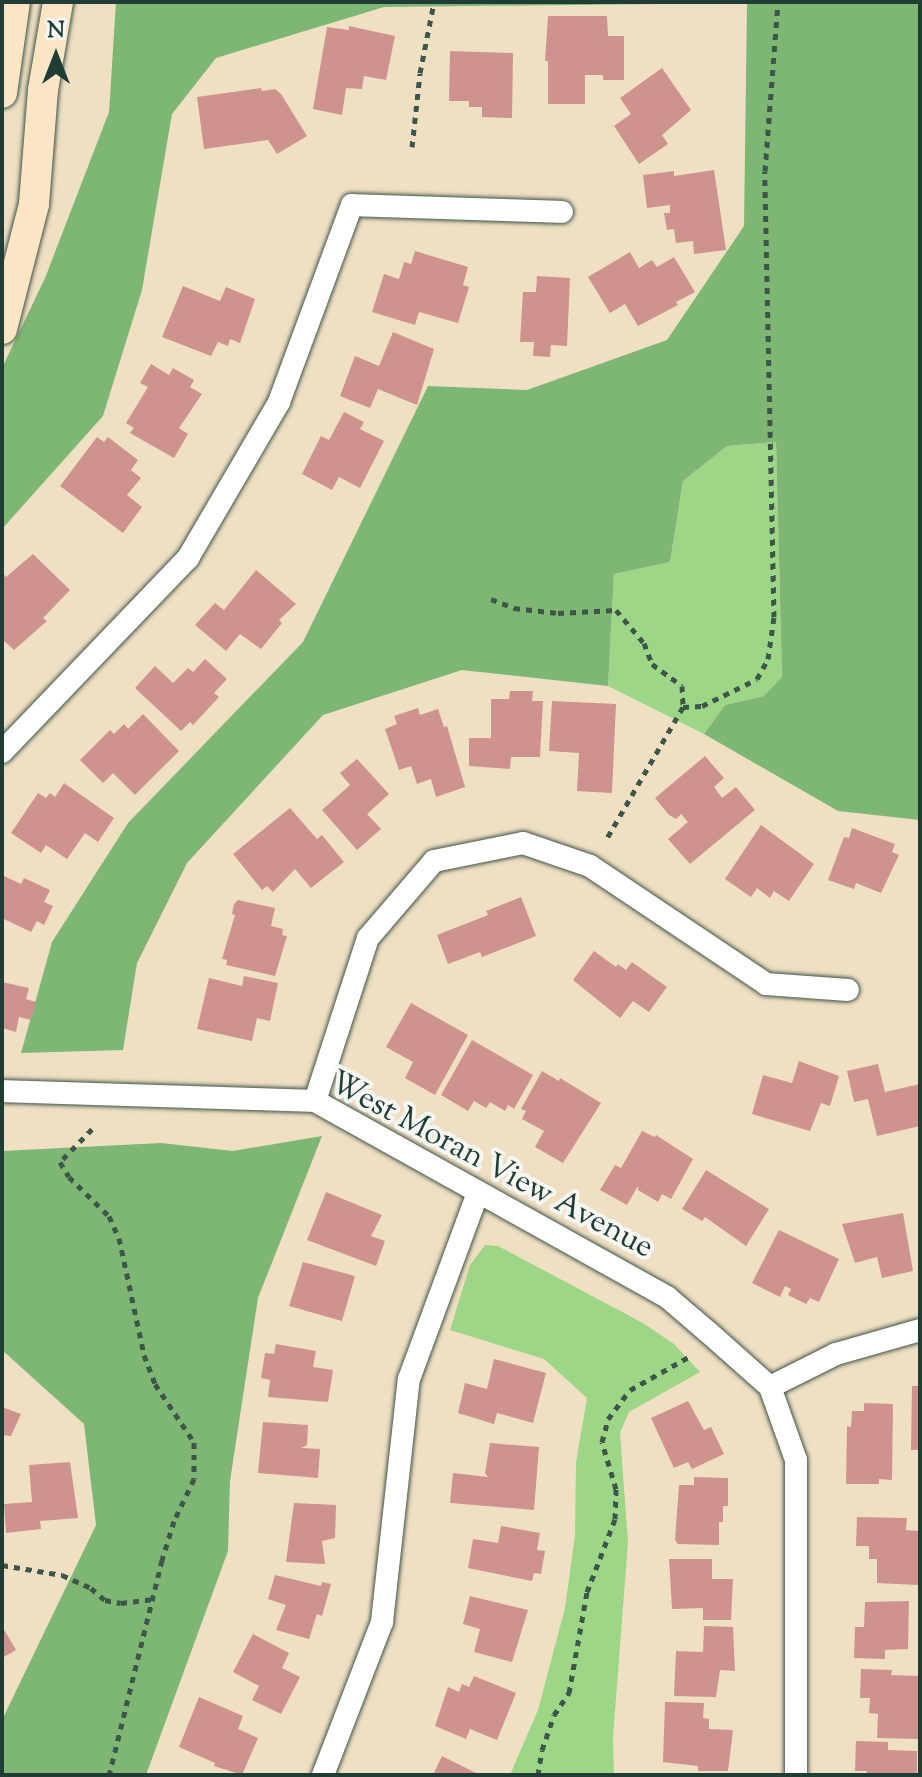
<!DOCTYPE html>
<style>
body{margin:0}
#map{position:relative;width:922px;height:1777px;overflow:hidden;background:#f0e0c3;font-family:"Sorts Mill Goudy",serif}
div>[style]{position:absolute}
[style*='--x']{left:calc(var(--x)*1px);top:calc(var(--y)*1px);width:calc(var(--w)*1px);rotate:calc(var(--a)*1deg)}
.green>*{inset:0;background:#9ed688}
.forest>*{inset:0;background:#7eb774}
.building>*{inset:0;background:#cf938f}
.path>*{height:5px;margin-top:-2.5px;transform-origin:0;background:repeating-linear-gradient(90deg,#3e5549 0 6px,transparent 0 12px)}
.roads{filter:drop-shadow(0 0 2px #3e5549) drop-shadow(0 0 2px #3e5549)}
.street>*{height:22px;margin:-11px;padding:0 11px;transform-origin:11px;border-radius:11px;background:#fff}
.secondary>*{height:30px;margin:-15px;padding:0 15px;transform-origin:15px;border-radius:15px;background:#fce5c4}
span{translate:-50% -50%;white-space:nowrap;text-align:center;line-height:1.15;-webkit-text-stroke:8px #f6f6f2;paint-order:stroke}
.street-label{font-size:32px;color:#1f3d34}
.frame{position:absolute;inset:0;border:4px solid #1f3d34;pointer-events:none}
.north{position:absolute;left:16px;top:16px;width:80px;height:80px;-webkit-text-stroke:6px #f6f6f2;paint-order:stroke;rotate:0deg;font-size:22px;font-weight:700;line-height:32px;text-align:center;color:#1f3d34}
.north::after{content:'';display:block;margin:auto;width:28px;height:36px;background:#1f3d34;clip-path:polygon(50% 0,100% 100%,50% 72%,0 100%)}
</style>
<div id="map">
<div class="green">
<i style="clip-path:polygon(776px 442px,782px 678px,765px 696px,725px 705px,704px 734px,608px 686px,614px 574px,670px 562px,683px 481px,727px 446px)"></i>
<i style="clip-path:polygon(485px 1245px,498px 1246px,643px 1323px,674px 1344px,700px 1372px,629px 1412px,620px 1433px,628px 1542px,613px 1737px,614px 1775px,510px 1775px,538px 1710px,565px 1608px,575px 1535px,576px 1462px,587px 1398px,544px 1359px,450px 1330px,470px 1265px)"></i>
</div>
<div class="forest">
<i style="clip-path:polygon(116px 2px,920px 2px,920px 820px,838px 811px,704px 734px,725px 705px,764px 696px,782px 677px,776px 442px,727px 446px,683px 481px,670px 562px,614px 574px,608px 686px,462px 670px,323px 715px,187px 863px,137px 963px,123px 1050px,21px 1053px,52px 942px,128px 823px,303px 642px,428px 386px,527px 390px,667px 340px,744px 226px,747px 3px,384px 7px,216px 58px,172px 114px,142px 290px,103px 416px,2px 529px,2px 368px,45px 278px,109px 112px)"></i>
<i style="clip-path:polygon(322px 1136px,258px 1298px,230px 1481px,228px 1551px,146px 1775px,2px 1775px,2px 1720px,96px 1525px,84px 1424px,2px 1350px,2px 1151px,161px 1143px,233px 1151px)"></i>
</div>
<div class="building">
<i style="clip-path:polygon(548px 16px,607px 16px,608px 36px,624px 36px,624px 80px,603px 80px,603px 75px,585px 75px,585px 104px,548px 104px,548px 61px,545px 61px)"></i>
<i style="clip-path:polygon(349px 26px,395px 36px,386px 80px,364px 76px,362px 89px,346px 88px,342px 115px,313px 109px,327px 27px,349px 30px)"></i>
<i style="clip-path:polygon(450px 51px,513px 53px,512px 118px,482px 117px,482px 107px,469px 107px,469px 101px,449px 101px)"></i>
<i style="clip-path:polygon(662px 68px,691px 110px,662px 135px,668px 144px,639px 164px,614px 126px,631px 114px,620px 98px)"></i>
<i style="clip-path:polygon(261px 88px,262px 91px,275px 89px,281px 94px,307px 136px,277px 154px,268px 140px,204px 149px,197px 97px)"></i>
<i style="clip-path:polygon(714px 170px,726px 250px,694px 254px,693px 241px,676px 243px,674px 229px,667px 230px,664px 213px,670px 213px,670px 205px,647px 208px,643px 175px,674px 171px,674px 176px)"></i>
<i style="clip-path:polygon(415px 251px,468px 267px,463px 285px,469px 287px,458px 323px,419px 312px,415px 325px,372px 312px,384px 274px,399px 279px,404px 262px,411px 264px)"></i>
<i style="clip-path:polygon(630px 252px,639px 268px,652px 260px,657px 267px,674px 257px,695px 292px,676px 302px,678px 305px,638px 326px,625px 304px,610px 313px,588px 277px)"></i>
<i style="clip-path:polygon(537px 276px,570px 278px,567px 346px,551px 345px,550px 357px,533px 356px,534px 342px,520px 342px,523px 292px,536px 292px)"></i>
<i style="clip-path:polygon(183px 286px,220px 301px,226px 287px,255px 299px,240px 343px,230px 339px,228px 346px,218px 342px,211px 356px,162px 337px)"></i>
<i style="clip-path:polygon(393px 332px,434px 349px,417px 405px,378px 389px,370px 408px,340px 396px,355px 356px,379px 366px)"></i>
<i style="clip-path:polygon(151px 364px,169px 375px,173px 368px,194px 380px,190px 387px,202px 394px,179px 428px,188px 434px,174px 458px,130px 433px,134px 428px,126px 423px,148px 387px,140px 383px)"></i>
<i style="clip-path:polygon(344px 412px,364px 422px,360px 429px,384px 441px,360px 488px,339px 477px,332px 490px,302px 474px,321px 436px,329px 440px)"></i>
<i style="clip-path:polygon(97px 437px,104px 442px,108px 437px,138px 460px,131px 470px,141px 478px,127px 495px,142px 507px,123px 533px,60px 486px)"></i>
<i style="clip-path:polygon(33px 554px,70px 590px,43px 618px,47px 621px,14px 650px,2px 639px,2px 572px,6px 577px)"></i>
<i style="clip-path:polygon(256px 570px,296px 604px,279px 620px,282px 623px,261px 649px,240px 634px,226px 651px,195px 625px,215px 603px,224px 610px)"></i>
<i style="clip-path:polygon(205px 659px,227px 679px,214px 693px,219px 697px,193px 725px,190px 722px,181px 731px,135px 688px,155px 666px,173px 683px,188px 668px,193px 672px)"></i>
<i style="clip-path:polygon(510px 691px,533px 691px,532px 701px,543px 701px,540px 757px,511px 757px,510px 769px,469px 766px,469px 738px,491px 738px,491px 699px,509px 699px)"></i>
<i style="clip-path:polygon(552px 701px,616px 704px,612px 793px,577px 791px,579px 753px,549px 751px)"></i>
<i style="clip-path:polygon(418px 708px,420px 715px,438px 709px,444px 727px,447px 726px,465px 787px,436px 797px,431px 779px,417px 784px,411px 766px,399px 770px,385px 729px,397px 724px,394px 716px)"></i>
<i style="clip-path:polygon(143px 714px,179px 751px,135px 795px,113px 773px,103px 783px,80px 760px,110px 730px,114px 734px,124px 724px,128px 729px)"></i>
<i style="clip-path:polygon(705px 756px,724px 778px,714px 787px,722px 798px,736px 787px,755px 810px,690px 864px,668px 839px,688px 822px,681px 814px,676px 819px,669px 815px,655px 798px)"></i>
<i style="clip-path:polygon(357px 759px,389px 794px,367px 814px,381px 829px,357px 850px,322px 810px,350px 785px,340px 773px)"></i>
<i style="clip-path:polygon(64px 783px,114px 818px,98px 842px,85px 833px,67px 859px,46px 845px,41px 853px,11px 833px,38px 793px,46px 798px,50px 793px,55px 797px)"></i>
<i style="clip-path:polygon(290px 808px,317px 839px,322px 835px,344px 862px,311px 888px,295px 869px,273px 892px,267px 886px,262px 890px,233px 854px)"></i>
<i style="clip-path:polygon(761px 825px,814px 864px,789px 901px,774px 891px,770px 898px,757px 888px,751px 897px,725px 879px)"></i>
<i style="clip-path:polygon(852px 828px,895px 844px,892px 852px,899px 855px,881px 893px,856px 883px,854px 889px,828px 880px,844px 837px,849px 838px)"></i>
<i style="clip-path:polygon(2px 875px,21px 884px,24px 878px,50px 890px,44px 902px,53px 906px,44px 925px,37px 921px,31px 932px,2px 918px)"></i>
<i style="clip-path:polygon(521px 897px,536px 936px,482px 957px,480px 952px,448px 964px,437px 935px,488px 915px,486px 911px)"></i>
<i style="clip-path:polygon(238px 900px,275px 908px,271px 926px,283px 929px,282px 935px,287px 936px,275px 976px,226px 965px,227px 960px,222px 959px,235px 915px,232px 914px,234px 904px)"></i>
<i style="clip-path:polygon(594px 951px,616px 967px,618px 964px,626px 970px,632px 962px,667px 987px,649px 1012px,633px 1001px,620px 1018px,573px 980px)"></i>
<i style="clip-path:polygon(244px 976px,278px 983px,270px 1021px,257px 1018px,252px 1041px,197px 1029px,209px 978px,242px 986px)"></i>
<i style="clip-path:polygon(2px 982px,29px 988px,26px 999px,36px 1002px,31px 1020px,19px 1017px,16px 1032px,2px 1028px)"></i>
<i style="clip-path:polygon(411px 1003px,468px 1035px,435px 1095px,405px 1078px,413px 1062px,386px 1047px)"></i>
<i style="clip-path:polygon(472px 1040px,533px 1075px,514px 1109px,508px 1105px,505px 1111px,490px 1102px,486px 1108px,474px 1101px,468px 1111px,441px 1095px)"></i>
<i style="clip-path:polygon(799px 1061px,839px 1076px,830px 1106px,821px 1103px,810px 1131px,752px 1114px,763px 1075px,792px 1083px)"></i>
<i style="clip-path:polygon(878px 1064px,885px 1092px,920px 1084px,920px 1126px,877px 1136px,868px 1099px,854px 1102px,847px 1071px)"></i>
<i style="clip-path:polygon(542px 1071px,559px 1081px,560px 1078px,601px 1103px,563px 1163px,535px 1147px,544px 1131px,522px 1119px,526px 1111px,521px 1109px)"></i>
<i style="clip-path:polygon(642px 1131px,655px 1137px,656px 1135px,693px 1159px,671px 1199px,662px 1194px,658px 1202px,638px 1190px,638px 1186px,627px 1205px,600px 1190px,615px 1165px,621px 1168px)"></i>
<i style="clip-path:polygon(706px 1170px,769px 1209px,746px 1246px,705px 1217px,702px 1221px,682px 1209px)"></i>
<i style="clip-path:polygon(326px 1192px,382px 1215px,371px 1236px,385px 1241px,376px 1266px,307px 1240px)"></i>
<i style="clip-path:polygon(903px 1213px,913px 1271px,882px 1278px,877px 1257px,855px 1263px,842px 1224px)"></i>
<i style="clip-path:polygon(779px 1230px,839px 1259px,819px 1302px,810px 1298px,806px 1304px,788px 1295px,791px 1289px,785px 1286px,780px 1297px,752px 1283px)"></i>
<i style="clip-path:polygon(303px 1262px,355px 1276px,342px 1321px,289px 1306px)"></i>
<i style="clip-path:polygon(276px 1344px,316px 1351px,313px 1367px,333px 1370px,328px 1402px,268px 1397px,270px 1380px,261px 1378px,265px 1353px,274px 1354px)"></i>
<i style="clip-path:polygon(494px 1359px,546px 1373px,533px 1423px,497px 1413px,494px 1424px,458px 1413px,465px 1383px,487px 1389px)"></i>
<i style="clip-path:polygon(912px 1386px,920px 1386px,920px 1450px,911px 1450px)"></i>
<i style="clip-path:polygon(688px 1401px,704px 1430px,711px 1427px,724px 1454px,692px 1469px,688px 1462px,674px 1468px,651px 1418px)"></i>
<i style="clip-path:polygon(864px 1403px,893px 1404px,892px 1480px,879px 1479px,879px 1484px,846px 1484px,847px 1426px,851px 1427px,852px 1411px,864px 1411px)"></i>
<i style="clip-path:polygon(2px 1407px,21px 1414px,11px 1436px,2px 1435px)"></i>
<i style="clip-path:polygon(263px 1422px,308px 1425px,307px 1445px,301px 1448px,320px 1449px,318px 1478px,258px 1473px)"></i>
<i style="clip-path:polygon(490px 1443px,539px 1447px,534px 1510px,450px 1503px,453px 1473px,488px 1477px,485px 1473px)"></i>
<i style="clip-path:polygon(70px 1462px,78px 1518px,40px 1521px,41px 1529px,6px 1533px,4px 1504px,32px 1502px,29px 1465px)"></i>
<i style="clip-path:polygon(694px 1477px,728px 1478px,728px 1506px,723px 1506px,723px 1522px,719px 1522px,719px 1545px,678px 1544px,675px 1540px,679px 1485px,694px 1485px)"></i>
<i style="clip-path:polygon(294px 1503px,336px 1505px,335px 1538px,322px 1541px,325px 1564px,286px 1562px)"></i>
<i style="clip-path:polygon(857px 1517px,907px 1518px,906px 1530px,919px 1531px,918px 1585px,877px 1583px,877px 1559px,869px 1559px,869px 1546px,856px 1546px)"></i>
<i style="clip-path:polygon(501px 1526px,540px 1533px,537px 1550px,545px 1551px,541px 1574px,534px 1573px,532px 1581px,468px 1568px,473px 1539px,498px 1543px)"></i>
<i style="clip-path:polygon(669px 1559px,712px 1559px,712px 1579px,733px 1579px,731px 1620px,703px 1620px,703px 1608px,672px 1609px)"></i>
<i style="clip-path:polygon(275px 1575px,321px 1586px,322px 1582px,331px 1584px,322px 1616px,317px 1614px,309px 1639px,276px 1630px,286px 1605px,268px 1599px)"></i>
<i style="clip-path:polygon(470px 1596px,528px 1610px,512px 1662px,474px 1652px,480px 1629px,463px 1624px)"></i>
<i style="clip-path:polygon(909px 1601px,908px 1649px,885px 1650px,885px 1659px,854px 1658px,855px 1627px,864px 1627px,865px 1602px)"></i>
<i style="clip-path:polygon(2px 1626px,16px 1650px,2px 1658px)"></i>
<i style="clip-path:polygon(704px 1626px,733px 1627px,735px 1671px,720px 1670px,716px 1697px,674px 1696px,676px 1651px,703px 1652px)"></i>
<i style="clip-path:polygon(253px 1634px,289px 1653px,282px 1668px,300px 1677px,281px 1714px,252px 1700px,259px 1686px,233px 1672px)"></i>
<i style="clip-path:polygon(861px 1669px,892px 1670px,891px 1675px,920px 1676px,918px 1739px,877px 1738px,878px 1714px,869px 1713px,870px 1698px,860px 1698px)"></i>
<i style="clip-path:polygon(474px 1676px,516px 1693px,497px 1740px,470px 1729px,466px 1739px,435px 1726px,448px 1687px,459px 1692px,462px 1684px,469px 1687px)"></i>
<i style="clip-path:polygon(199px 1697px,243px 1716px,238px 1729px,258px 1738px,242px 1775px,214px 1766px,215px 1763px,179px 1747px)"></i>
<i style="clip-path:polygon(665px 1702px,704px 1703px,703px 1718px,709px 1719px,709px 1729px,733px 1730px,728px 1771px,698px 1771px,698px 1766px,663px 1762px)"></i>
<i style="clip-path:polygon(856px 1741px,888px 1742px,888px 1750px,917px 1751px,917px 1775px,866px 1775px,867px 1771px,855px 1771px)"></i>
<i style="clip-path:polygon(442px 1756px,480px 1775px,433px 1775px)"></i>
</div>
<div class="path">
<i style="--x:412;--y:147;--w:74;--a:-83.8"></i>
<i style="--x:420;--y:73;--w:72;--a:-78.8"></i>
<i style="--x:491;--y:599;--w:25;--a:21"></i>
<i style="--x:514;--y:608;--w:44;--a:6.5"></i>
<i style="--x:558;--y:613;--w:58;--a:-3"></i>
<i style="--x:616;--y:610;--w:43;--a:49.7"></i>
<i style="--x:644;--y:643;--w:22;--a:69"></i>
<i style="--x:652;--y:664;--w:37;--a:36"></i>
<i style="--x:682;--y:686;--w:21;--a:87"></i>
<i style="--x:683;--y:707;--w:154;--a:120.1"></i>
<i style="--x:683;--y:707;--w:19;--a:-3"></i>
<i style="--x:702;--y:706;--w:61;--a:-26.1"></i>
<i style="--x:757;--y:679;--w:23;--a:-61"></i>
<i style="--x:768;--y:659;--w:42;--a:-81.9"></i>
<i style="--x:774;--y:617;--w:446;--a:-91.2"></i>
<i style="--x:765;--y:171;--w:169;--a:-85.6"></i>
<i style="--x:92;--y:1129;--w:46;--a:134.1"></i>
<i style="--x:60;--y:1162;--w:17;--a:59"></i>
<i style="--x:69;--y:1177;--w:56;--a:44.3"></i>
<i style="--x:109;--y:1216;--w:24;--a:66"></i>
<i style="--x:119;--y:1238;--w:120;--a:77.9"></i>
<i style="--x:144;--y:1355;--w:31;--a:69"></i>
<i style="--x:155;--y:1384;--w:70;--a:56.1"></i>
<i style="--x:194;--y:1442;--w:37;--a:90"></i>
<i style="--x:194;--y:1479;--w:47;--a:115.5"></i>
<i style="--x:174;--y:1521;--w:41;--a:107.1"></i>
<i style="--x:162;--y:1560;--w:221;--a:103.8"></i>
<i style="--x:2;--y:1565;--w:61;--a:9.5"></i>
<i style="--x:62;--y:1575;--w:32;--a:24"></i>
<i style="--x:91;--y:1588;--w:18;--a:41"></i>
<i style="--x:105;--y:1600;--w:16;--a:11"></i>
<i style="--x:121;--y:1603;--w:31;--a:-7"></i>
<i style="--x:538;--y:1775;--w:25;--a:-81"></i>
<i style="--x:542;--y:1750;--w:37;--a:-71"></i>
<i style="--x:554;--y:1715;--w:27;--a:-56"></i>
<i style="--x:569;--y:1693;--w:103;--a:-79.9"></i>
<i style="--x:587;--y:1592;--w:78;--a:-69"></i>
<i style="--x:615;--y:1519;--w:30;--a:-88"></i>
<i style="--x:616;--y:1489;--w:49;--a:-106.6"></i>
<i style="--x:602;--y:1442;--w:24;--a:-75"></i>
<i style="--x:608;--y:1419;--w:36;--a:-53"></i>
<i style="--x:630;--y:1390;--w:71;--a:-29.4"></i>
</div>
<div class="roads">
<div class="street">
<i style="--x:2;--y:752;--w:269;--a:-46.2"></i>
<i style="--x:188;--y:558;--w:181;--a:-59.7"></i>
<i style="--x:279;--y:402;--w:210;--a:-69.7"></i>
<i style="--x:352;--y:205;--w:210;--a:1.9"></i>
<i style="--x:2;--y:1091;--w:313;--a:1.8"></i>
<i style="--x:315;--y:1101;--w:403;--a:29.1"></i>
<i style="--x:667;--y:1297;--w:54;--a:40.5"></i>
<i style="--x:708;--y:1332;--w:83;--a:41.6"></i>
<i style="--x:770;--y:1387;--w:77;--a:70.4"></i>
<i style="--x:796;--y:1460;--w:315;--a:90"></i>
<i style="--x:315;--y:1101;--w:171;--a:-72"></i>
<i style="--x:368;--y:938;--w:101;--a:-49.4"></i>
<i style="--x:434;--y:861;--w:91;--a:-11.4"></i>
<i style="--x:523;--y:843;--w:71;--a:18.9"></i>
<i style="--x:590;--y:866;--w:212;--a:33.8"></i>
<i style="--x:766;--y:984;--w:82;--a:4.2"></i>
<i style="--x:770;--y:1387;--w:74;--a:-26.6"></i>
<i style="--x:836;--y:1354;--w:87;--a:-15.9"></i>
<i style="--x:323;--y:1775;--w:164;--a:-68.9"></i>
<i style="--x:382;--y:1622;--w:244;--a:-83.7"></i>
<i style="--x:409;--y:1379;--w:199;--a:-69.7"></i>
</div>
<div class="secondary">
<i style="--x:2;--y:93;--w:92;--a:-81.9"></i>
<i style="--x:2;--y:329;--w:129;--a:-75.6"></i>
<i style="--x:34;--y:204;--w:114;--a:-85.5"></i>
<i style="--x:43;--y:90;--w:89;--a:-80.3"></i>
</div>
</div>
<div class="street-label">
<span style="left:491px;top:1166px;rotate:28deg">West Moran View Avenue</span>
</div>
<div class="frame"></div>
<div class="north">N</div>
</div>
